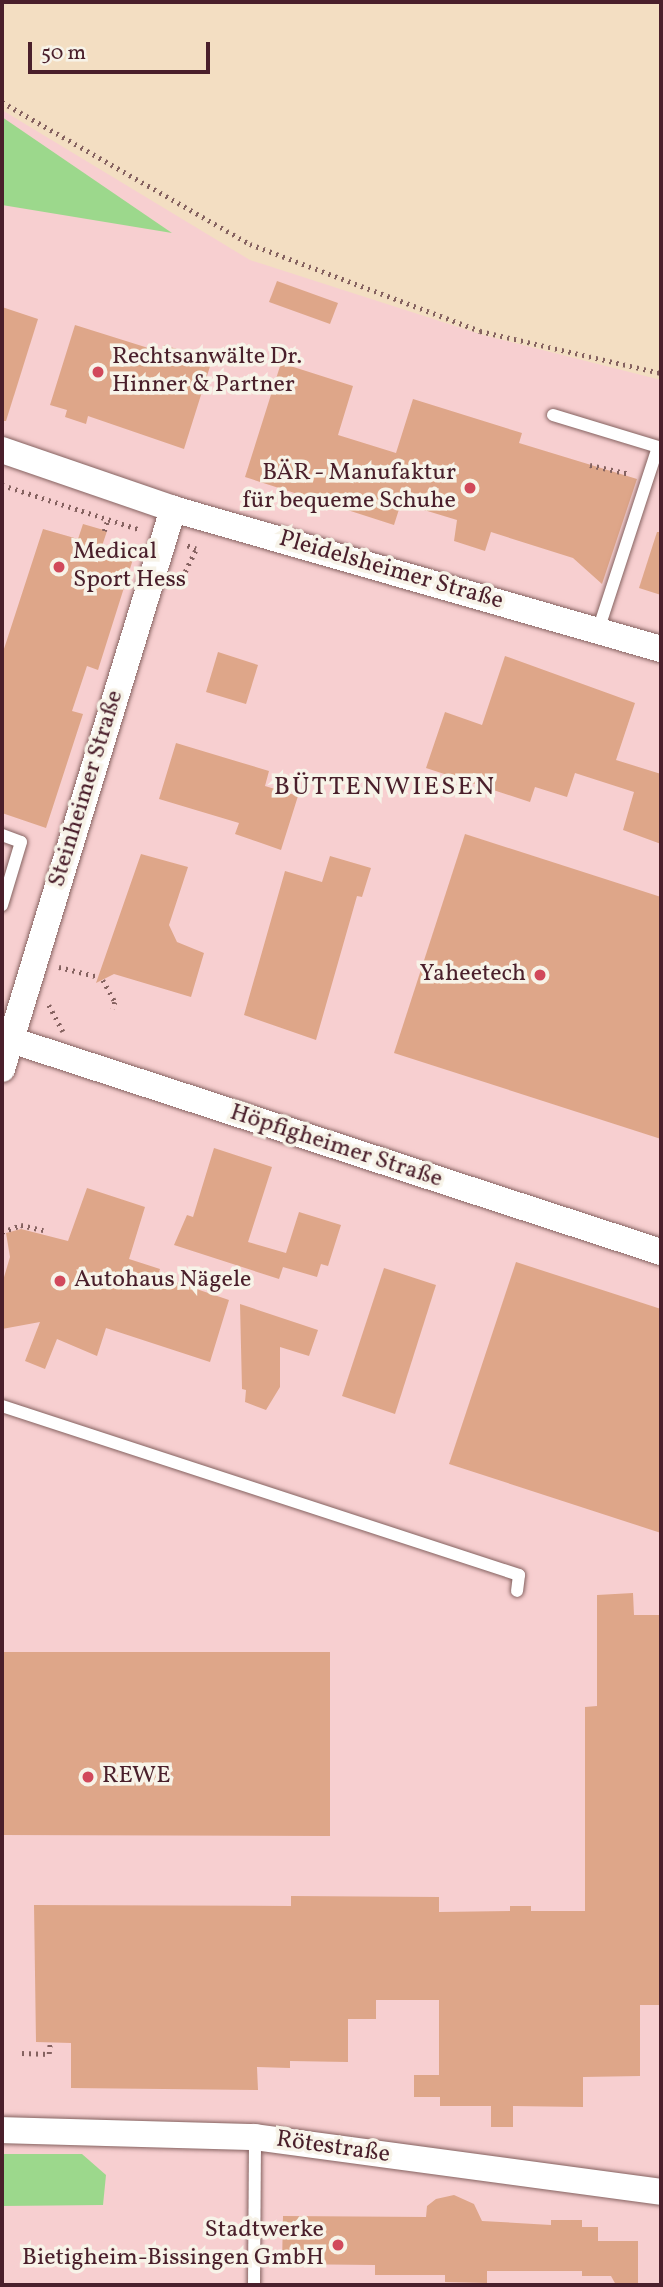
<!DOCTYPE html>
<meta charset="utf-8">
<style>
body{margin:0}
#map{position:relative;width:663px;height:2287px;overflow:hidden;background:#f3dec2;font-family:Vollkorn,serif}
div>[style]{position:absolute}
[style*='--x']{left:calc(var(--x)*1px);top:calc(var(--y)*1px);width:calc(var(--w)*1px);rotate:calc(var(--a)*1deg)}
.built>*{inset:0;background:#f7cfd0}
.green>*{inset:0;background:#9cd88c}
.building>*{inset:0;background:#dea689}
.path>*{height:4.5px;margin-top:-2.25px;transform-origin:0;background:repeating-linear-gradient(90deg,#856260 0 2px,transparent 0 7px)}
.roads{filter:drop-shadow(0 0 2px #856260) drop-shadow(0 0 2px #856260)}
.service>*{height:12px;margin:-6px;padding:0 6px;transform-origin:6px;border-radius:6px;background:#fff}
.minor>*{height:26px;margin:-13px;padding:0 13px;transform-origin:13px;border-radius:13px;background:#fff}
.dots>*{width:19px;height:19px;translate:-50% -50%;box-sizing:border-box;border:4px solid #f7f3e8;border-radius:50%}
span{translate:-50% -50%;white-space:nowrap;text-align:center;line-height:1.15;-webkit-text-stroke:7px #f7f3e8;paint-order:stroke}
.poi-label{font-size:24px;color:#4a1f2b}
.left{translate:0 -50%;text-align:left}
.right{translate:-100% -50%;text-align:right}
.street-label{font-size:24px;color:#4a1f2b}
.neighbourhood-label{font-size:26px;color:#4a1f2b;letter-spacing:2px}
.frame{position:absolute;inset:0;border:4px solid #4a1f2b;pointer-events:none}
.scale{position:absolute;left:28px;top:42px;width:182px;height:32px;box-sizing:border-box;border:4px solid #4a1f2b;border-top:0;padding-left:9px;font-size:21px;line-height:24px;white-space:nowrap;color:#4a1f2b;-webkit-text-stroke:5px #f7f3e8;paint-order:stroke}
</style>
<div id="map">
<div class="built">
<i style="clip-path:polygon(2px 110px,250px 260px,483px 335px,661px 380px,661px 2285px,2px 2285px)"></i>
</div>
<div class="green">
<i style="clip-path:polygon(2px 117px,172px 233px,2px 205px)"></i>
<i style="clip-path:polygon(2px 2154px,82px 2154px,106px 2175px,103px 2205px,2px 2206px)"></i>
</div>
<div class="building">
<i style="clip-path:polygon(277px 281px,338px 303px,330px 324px,269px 302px)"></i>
<i style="clip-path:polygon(2px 307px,38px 319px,6px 421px,2px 421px)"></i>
<i style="clip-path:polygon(75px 325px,161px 352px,164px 345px,212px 360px,184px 449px,88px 416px,86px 424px,65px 417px,67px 410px,50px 405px)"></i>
<i style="clip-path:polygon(281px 363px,353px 386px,338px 435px,396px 453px,413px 399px,522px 433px,519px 443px,637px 479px,602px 584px,573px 558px,491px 532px,485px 551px,454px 541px,457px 520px,401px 503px,394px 525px,245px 477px)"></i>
<i style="clip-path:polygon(83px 524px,107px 531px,102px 546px,134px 556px,98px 670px,87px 666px,72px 711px,83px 714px,46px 828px,2px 813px,2px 655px,43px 529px,78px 539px)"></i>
<i style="clip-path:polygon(657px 532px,661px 532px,661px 595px,639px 588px)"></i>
<i style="clip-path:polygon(218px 652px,258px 665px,246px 704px,206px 692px)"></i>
<i style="clip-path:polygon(505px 656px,635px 703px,616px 760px,661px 774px,661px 844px,623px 830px,634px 792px,575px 773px,567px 797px,535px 787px,530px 802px,426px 768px,445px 712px,482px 725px)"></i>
<i style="clip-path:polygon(176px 743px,269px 771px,265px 786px,298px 796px,281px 850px,235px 834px,239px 823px,159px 799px)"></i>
<i style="clip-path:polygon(465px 834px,661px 897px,661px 1139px,394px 1053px)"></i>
<i style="clip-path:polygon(141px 854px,188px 867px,169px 925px,177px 942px,204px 953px,191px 997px,114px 974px,96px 983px)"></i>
<i style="clip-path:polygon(330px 856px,371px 868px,362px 897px,357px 896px,316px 1040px,244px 1015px,285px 871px,322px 882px)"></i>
<i style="clip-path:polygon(214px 1148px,272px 1167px,248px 1242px,286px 1253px,299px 1212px,341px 1225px,328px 1266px,321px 1264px,317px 1277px,283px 1267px,279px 1279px,174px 1245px,187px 1215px,193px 1217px)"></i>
<i style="clip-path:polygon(87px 1188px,145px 1207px,129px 1259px,160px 1269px,158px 1276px,229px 1300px,210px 1362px,106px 1328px,97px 1356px,57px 1339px,45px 1369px,25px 1361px,40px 1322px,2px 1329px,2px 1284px,10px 1257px,6px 1233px,21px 1229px,68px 1241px)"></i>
<i style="clip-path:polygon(516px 1262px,661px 1309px,661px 1533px,449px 1464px)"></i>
<i style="clip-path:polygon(384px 1268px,436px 1285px,395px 1414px,342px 1396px)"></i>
<i style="clip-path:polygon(240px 1304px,318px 1330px,309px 1356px,280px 1347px,280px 1387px,266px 1410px,245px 1402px,246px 1390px,242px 1389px)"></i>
<i style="clip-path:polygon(633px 1593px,634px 1615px,661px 1615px,661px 1965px,659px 2005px,640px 2005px,640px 2076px,583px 2077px,583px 2107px,513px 2106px,513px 2127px,491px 2127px,491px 2106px,440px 2106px,440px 2097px,414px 2097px,414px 2075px,439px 2075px,439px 2000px,376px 2000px,376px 2019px,348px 2019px,348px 2062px,290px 2061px,290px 2068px,257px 2067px,258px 2090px,71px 2088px,71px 2043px,36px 2042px,34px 1905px,291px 1906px,291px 1896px,439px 1897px,439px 1912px,510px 1911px,510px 1906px,531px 1906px,531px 1911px,585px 1911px,585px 1707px,597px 1706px,597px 1595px)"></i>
<i style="clip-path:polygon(2px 1652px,330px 1652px,330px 1836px,2px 1835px)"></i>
<i style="clip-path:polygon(454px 2195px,474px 2204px,482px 2221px,551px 2225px,551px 2220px,582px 2220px,582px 2227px,598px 2227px,598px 2241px,638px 2241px,638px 2285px,616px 2285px,611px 2276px,582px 2276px,582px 2271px,487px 2271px,487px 2283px,445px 2282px,445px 2275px,375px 2275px,375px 2265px,282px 2264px,283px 2216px,426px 2217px,427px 2206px,436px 2199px)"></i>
</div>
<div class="path">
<i style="--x:2;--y:102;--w:286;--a:29.8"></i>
<i style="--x:250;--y:244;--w:246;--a:20.7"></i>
<i style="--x:480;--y:331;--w:186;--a:13.1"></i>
<i style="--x:590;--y:465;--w:41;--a:12.7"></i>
<i style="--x:2;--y:485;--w:146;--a:17.9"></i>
<i style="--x:104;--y:531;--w:13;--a:-72"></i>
<i style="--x:179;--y:584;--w:39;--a:-64"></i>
<i style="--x:196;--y:549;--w:12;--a:-160"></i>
<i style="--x:2;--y:651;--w:1;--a:0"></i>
<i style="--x:59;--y:967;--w:38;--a:14"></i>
<i style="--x:103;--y:980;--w:25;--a:61"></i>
<i style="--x:115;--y:1002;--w:7;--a:106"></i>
<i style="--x:49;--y:1005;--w:30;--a:62"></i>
<i style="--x:2;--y:1232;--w:20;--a:-20"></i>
<i style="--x:21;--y:1225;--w:23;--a:13"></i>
<i style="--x:22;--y:2053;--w:27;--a:2"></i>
<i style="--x:49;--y:2054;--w:11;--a:-85"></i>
</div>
<div class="roads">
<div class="service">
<i style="--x:553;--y:415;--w:110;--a:16.9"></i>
<i style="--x:658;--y:447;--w:194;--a:108.1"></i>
<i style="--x:2;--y:835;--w:20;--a:20"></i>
<i style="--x:21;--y:842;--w:66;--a:106.8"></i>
<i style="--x:2;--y:1406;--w:544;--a:18.1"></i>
<i style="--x:519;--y:1575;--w:16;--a:97"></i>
<i style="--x:254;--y:2285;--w:148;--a:-89.6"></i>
</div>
<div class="minor">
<i style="--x:2;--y:450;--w:181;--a:19"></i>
<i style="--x:173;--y:509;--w:508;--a:16.01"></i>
<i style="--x:2;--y:1037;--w:693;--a:18.07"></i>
<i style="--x:2;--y:1069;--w:586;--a:-73.02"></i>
<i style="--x:2;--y:2130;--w:253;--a:1.6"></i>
<i style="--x:255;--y:2137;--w:410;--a:7.7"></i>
</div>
</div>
<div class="dots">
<i style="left:98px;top:372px;background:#d1495b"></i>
<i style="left:470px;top:488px;background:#d1495b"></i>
<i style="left:59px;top:567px;background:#d1495b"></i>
<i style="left:540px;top:975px;background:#d1495b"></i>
<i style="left:60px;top:1281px;background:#d1495b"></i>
<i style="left:88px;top:1777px;background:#d1495b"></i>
<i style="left:338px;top:2245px;background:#d1495b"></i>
</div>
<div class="poi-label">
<span class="left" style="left:112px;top:372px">Rechtsanwälte Dr.<br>Hinner &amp; Partner</span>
<span class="right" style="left:456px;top:488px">BÄR - Manufaktur<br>für bequeme Schuhe</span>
<span class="left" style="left:73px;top:567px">Medical<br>Sport Hess</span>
<span class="right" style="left:526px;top:975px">Yaheetech</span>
<span class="left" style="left:74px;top:1281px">Autohaus Nägele</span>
<span class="left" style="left:102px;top:1777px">REWE</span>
<span class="right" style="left:324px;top:2245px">Stadtwerke<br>Bietigheim-Bissingen GmbH</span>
</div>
<div class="street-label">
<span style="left:391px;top:571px;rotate:16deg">Pleidelsheimer Straße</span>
<span style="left:87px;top:789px;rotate:-73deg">Steinheimer Straße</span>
<span style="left:336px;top:1147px;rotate:18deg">Höpfigheimer Straße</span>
<span style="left:333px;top:2148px;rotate:8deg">Rötestraße</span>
</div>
<div class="neighbourhood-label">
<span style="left:385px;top:788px">BÜTTENWIESEN</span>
</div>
<div class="frame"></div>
<div class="scale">50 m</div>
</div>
